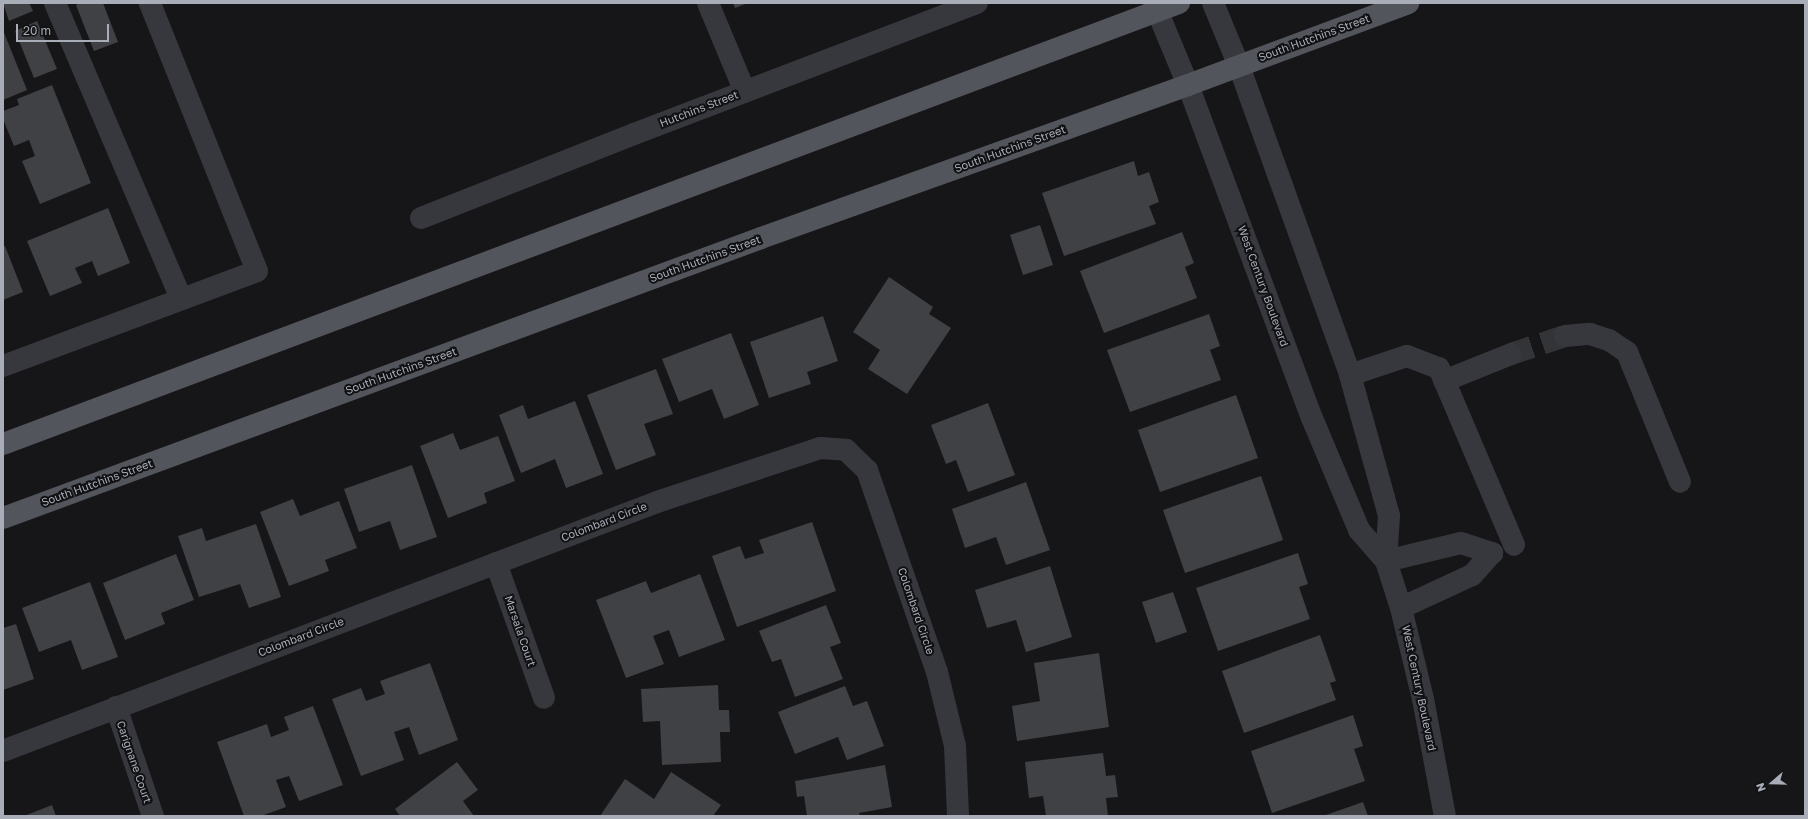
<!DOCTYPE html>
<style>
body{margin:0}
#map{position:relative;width:1808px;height:819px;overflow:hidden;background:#161618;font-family:"Golos Text",sans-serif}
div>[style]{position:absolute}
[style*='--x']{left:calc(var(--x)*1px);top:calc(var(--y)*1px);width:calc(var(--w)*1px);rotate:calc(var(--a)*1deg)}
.building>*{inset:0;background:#404145}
.minor-tunnel>*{height:22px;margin-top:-11px;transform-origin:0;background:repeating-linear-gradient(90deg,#333438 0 22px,transparent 0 33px)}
.minor>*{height:22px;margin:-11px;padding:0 11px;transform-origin:11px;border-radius:11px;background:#37383d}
.major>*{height:22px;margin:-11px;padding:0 11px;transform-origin:11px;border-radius:11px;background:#53555c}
span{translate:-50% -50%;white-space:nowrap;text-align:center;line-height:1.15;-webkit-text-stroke:4px #111113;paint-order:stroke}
.street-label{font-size:11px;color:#a8adb8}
.frame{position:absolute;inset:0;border:4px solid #a8adb8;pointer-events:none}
.north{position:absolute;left:1752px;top:763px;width:40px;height:40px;-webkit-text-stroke:3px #111113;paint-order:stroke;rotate:250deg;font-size:11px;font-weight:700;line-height:16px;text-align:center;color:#a8adb8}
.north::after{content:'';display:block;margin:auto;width:14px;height:18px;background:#a8adb8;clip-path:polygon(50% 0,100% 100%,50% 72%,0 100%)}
.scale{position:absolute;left:16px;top:24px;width:93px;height:18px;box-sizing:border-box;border:2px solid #a8adb8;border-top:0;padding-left:5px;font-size:12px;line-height:14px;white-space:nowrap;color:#a8adb8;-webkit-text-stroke:3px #111113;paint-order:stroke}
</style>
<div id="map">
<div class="building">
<i style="clip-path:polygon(3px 3px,29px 3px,33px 11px,9px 21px)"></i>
<i style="clip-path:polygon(80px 3px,103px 3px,118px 42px,94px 51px,76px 5px)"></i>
<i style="clip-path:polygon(733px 3px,748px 3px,735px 8px)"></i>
<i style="clip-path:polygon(37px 21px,57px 69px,34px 78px,15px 31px)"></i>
<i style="clip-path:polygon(3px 30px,27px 90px,3px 100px)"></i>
<i style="clip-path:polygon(52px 85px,91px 183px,40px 204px,22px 161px,35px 156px,29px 140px,14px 146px,3px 119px,3px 111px,19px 105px,17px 99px)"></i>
<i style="clip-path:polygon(1134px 161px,1138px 176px,1149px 172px,1159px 202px,1149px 206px,1156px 224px,1064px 256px,1042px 193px)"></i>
<i style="clip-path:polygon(108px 208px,130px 263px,98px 276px,92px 261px,75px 268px,82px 283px,50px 296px,27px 241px)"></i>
<i style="clip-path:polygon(1040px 225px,1053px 265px,1023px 275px,1010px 235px)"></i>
<i style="clip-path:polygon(1182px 232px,1194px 263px,1185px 267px,1197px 298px,1104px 333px,1080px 271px)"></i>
<i style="clip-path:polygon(5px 246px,23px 292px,3px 300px,3px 247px)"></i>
<i style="clip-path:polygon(889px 277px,933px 307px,929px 314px,951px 328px,907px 394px,868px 369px,880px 350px,853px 332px)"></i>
<i style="clip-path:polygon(1209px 314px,1220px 346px,1210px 350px,1221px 380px,1130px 412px,1107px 350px)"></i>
<i style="clip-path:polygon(823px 316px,838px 361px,807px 372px,811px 384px,769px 398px,750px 342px)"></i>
<i style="clip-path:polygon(731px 333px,759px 405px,724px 419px,712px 389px,679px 402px,662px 359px)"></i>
<i style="clip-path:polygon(656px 369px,673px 414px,644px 424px,656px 455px,616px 470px,587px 395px)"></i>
<i style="clip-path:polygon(1236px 395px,1258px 458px,1160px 492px,1138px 430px)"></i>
<i style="clip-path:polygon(575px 401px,603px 474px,566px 488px,555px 459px,521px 473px,499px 415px,523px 405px,528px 419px)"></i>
<i style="clip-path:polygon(988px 403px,1015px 475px,968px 492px,956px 460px,946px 464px,931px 425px)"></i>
<i style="clip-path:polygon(453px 433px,460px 450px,498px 436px,515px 481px,484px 493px,487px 503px,448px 518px,420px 446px)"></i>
<i style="clip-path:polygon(412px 465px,437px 537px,400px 550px,390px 521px,359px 532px,344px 489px)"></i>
<i style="clip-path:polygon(1261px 476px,1283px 540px,1185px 573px,1163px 510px)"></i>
<i style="clip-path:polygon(1026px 482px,1050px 550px,1006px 565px,996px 537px,965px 548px,952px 509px)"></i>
<i style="clip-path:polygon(293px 499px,300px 516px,339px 501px,357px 548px,325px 560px,329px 571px,289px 586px,260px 512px)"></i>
<i style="clip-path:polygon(812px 522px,836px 591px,737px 627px,712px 556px,740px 546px,745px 559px,764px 553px,759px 540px)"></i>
<i style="clip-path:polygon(256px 524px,281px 597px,249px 608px,240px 584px,199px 597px,178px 536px,202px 528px,206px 541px)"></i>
<i style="clip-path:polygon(1298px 553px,1308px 584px,1299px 587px,1310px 619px,1218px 651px,1196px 588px)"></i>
<i style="clip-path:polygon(176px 554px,194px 600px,161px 613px,165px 624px,125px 640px,103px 583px)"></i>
<i style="clip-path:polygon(1050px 566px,1072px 637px,1026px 652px,1016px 620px,987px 628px,975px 590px)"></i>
<i style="clip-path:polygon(700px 574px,725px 640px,679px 657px,669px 630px,653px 636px,664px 664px,626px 678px,596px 600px,646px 581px,651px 593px)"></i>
<i style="clip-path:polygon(90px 582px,118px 657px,82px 670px,71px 640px,39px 652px,22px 608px)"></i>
<i style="clip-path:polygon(1173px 592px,1187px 632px,1156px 643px,1142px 602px)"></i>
<i style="clip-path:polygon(826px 605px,841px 643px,830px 647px,843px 679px,795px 697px,781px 659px,772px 662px,759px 631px)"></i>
<i style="clip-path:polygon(16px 624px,34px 679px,3px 690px,3px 628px)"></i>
<i style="clip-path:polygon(1320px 635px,1336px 681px,1330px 683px,1336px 700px,1244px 733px,1222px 671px)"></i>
<i style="clip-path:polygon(1099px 653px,1109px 727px,1017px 741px,1012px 706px,1040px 701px,1034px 663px)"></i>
<i style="clip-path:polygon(430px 663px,458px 740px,419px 755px,409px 727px,394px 732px,404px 760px,361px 776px,332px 699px,361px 688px,366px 701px,385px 694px,380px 681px)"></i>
<i style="clip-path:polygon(718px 685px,719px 710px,729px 710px,730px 732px,720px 732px,721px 762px,662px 765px,660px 721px,643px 722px,641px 689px)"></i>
<i style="clip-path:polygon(845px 686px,853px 706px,867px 701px,884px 746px,847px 760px,838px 737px,795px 754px,778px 712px)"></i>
<i style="clip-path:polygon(313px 706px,343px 785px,299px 801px,289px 776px,276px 780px,286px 807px,261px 816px,244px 816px,217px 742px,267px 724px,271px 737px,289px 730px,284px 717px)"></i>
<i style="clip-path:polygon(1353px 715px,1363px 746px,1354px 749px,1365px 781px,1272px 813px,1251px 751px)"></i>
<i style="clip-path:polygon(1103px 753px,1106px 776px,1115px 775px,1118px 797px,1106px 798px,1108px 816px,1046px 816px,1043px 796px,1029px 798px,1025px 762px)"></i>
<i style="clip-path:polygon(457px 762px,478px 790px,463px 801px,474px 816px,400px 816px,395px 809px)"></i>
<i style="clip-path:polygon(885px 765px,892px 807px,859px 813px,860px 816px,807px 816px,804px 796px,797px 797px,795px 781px)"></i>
<i style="clip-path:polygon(671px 772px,721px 805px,713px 816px,600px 816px,625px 779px,654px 799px)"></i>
<i style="clip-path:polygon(1363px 802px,1368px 816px,1323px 816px)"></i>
<i style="clip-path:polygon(52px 805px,56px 816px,24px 816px)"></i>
</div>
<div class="minor-tunnel">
<i style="--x:1511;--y:354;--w:57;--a:-18.4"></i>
</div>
<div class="minor">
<i style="--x:55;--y:3;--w:322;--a:66.9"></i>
<i style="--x:708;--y:3;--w:96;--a:67.4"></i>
<i style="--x:1154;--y:3;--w:89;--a:67.5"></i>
<i style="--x:1188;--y:85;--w:355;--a:69.6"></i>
<i style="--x:1312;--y:418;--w:121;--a:67.2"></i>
<i style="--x:1359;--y:530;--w:41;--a:48.9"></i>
<i style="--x:1213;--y:3;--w:68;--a:67.6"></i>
<i style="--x:1239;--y:66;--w:328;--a:70.2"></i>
<i style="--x:1350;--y:375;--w:146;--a:74.5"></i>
<i style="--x:1389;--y:516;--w:45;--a:93.8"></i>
<i style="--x:1386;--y:561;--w:49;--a:72.3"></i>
<i style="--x:1401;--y:608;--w:94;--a:76.4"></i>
<i style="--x:1423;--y:699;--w:119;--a:79.4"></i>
<i style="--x:421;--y:218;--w:229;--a:-21.5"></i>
<i style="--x:634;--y:134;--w:367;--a:-20.9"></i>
<i style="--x:1565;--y:336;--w:25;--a:-5"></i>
<i style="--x:1590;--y:334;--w:20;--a:18"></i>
<i style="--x:1609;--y:340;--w:22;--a:34"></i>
<i style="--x:1627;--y:352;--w:140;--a:67.8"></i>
<i style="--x:3;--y:366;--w:271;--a:-20.5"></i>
<i style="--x:257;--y:271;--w:289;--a:-111.8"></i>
<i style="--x:1350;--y:375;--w:60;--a:-18.4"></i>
<i style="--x:1407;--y:356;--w:34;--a:21"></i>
<i style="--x:1439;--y:368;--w:192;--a:67"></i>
<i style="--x:1444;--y:381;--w:72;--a:-21.9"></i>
<i style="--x:1386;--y:561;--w:77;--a:-13.5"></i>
<i style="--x:1461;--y:543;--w:33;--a:18"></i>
<i style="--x:1492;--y:553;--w:30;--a:132"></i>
<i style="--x:1472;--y:575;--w:78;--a:155.1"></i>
<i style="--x:496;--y:563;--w:143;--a:70.4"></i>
<i style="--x:116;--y:707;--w:115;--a:71.3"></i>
<i style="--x:3;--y:751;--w:700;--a:-20.84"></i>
<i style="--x:657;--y:502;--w:172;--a:-18.3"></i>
<i style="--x:820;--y:448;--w:26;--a:4"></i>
<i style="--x:846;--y:450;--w:29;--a:44"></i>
<i style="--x:867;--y:470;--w:214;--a:70.9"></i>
<i style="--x:937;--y:672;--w:76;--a:76.3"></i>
<i style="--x:955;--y:746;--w:70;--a:87.5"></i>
</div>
<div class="major">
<i style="--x:3;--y:444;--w:1256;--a:-20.56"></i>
<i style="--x:3;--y:518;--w:808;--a:-20.27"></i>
<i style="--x:761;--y:238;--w:454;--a:-19.7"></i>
<i style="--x:1188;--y:85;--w:235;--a:-20.4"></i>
</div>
<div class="street-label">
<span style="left:1314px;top:38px;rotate:-20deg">South Hutchins Street</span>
<span style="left:699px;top:109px;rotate:-21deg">Hutchins Street</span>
<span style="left:1010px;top:149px;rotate:-20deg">South Hutchins Street</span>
<span style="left:705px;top:259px;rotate:-20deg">South Hutchins Street</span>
<span style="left:1263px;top:286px;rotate:70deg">West Century Boulevard</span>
<span style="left:401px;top:371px;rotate:-20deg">South Hutchins Street</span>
<span style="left:97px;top:483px;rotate:-20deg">South Hutchins Street</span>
<span style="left:604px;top:522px;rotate:-21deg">Colombard Circle</span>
<span style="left:916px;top:611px;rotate:71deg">Colombard Circle</span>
<span style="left:520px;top:631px;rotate:71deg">Marsala Court</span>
<span style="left:301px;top:637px;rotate:-21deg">Colombard Circle</span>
<span style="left:1419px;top:688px;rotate:78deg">West Century Boulevard</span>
<span style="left:134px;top:762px;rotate:71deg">Carignane Court</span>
</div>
<div class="frame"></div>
<div class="north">N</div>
<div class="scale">20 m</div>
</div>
